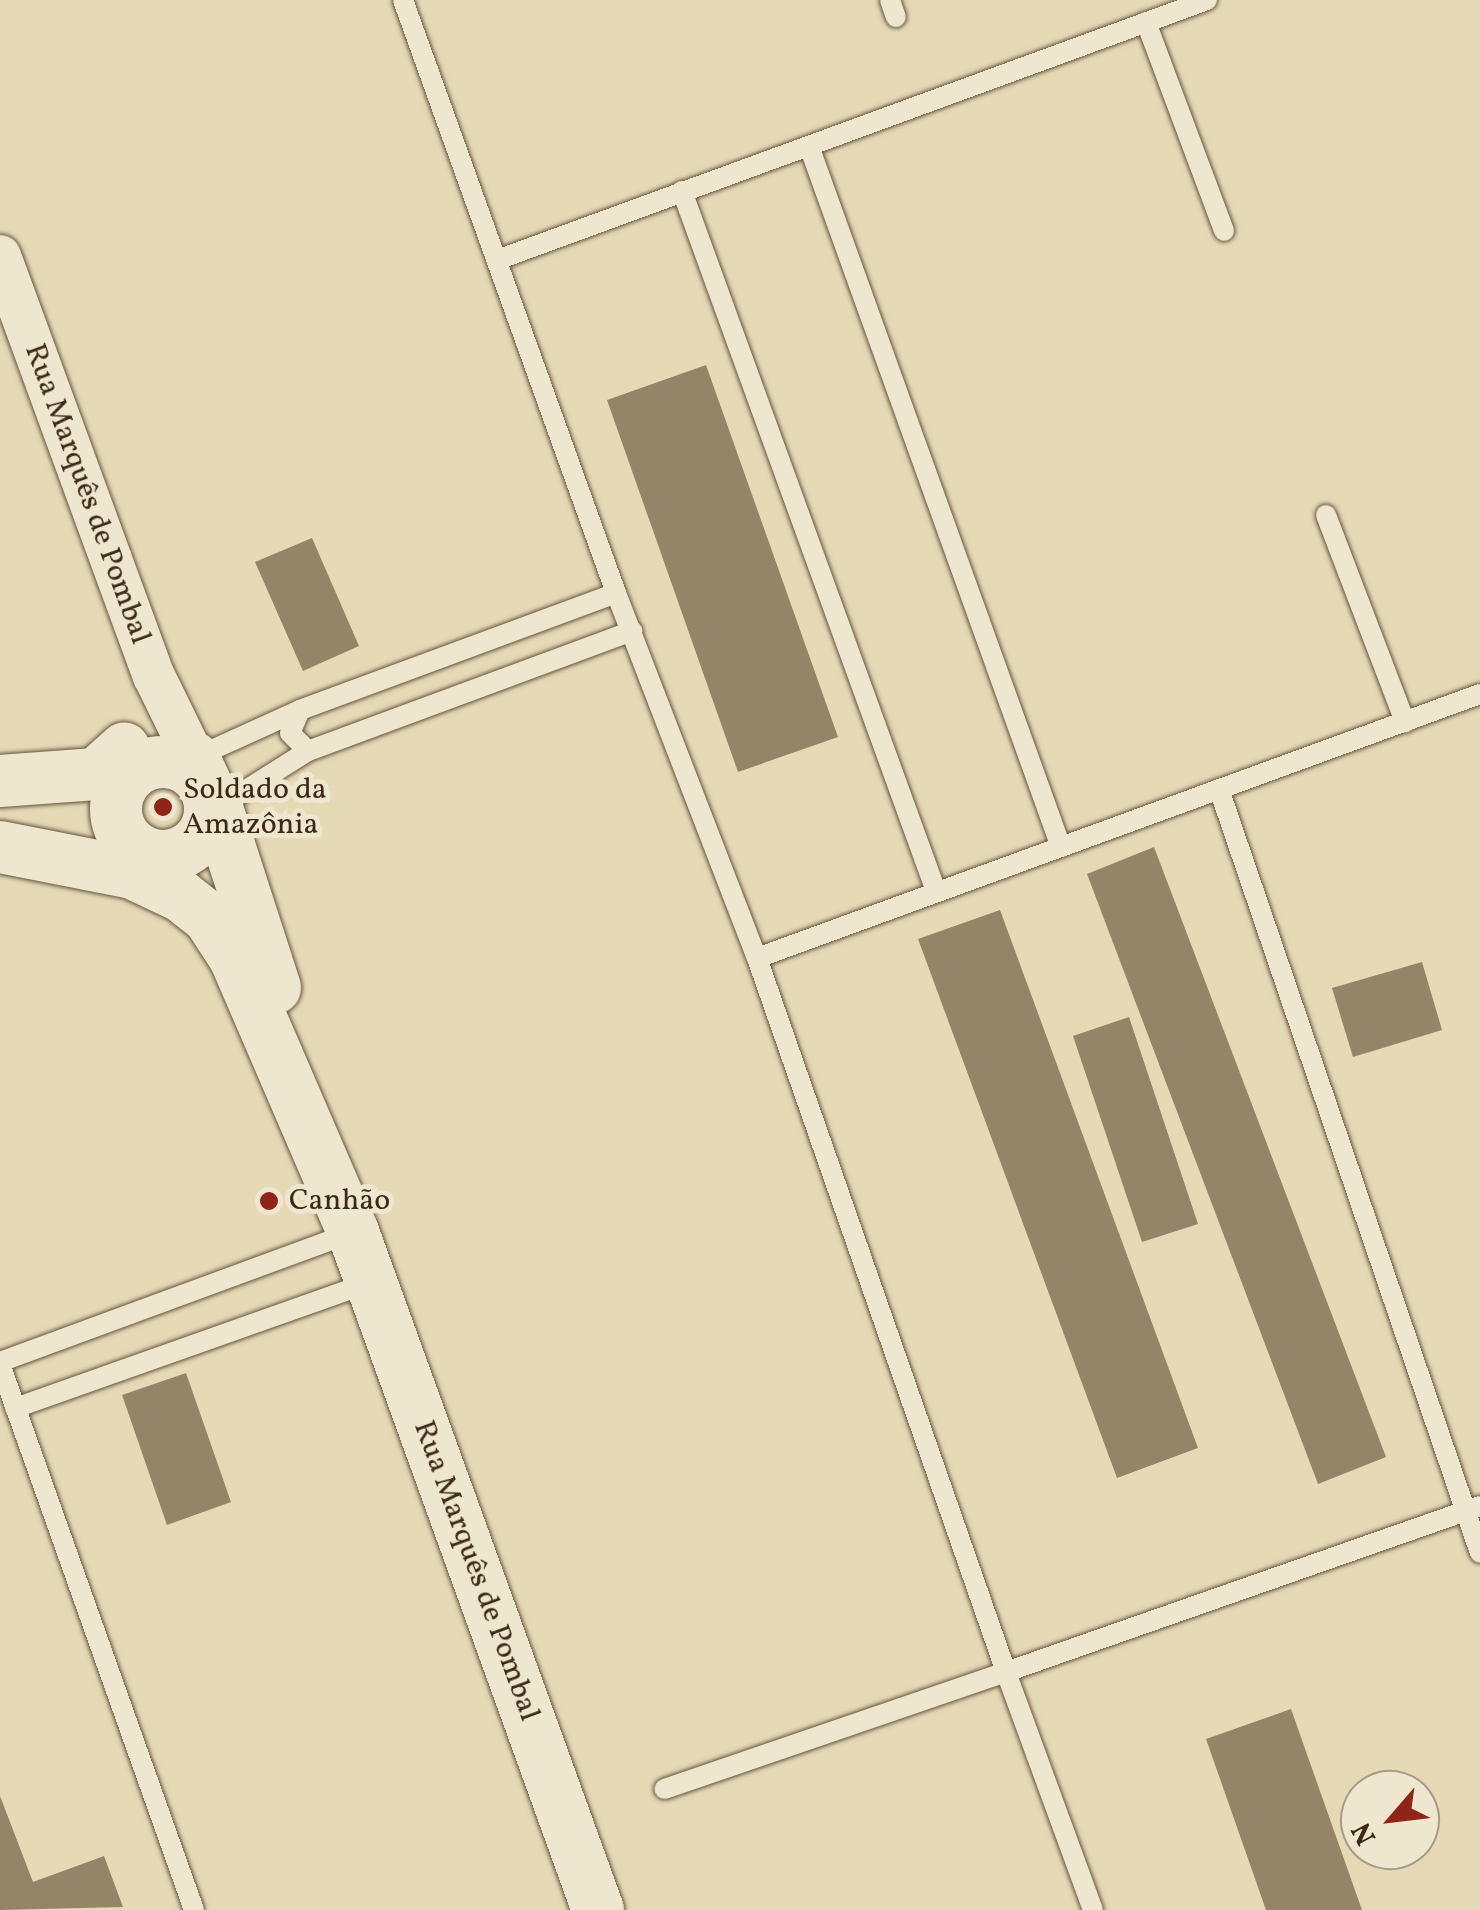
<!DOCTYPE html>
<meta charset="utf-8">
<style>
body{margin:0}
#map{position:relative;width:1480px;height:1910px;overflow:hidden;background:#e6d9b6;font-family:Vollkorn,serif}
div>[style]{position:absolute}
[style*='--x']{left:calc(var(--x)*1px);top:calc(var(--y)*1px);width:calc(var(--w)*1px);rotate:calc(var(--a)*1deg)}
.building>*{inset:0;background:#948569}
.roads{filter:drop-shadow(0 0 2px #66553e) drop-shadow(0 0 2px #66553e)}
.service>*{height:20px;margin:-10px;padding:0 10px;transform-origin:10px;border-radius:10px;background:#efe6d0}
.minor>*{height:42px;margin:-21px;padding:0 21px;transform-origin:21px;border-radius:21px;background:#efe6d0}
.tertiary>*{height:52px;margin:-26px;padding:0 26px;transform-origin:26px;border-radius:26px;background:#efe6d0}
.tertiary>.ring{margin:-26px;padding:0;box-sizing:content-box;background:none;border:52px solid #efe6d0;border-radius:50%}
.dots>*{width:28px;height:28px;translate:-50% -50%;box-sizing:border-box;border:5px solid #efe6d0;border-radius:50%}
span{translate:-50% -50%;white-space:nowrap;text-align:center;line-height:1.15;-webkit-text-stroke:10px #efe6d0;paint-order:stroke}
.street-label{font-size:30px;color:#3c2916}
.poi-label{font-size:30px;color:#3c2916}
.left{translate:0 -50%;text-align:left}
.north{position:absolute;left:1340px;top:1770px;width:100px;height:100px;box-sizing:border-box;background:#efe6d0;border:2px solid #a79a86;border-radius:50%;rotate:242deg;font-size:28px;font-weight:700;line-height:40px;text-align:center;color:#3c2916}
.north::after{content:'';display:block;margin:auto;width:35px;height:45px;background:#8f2418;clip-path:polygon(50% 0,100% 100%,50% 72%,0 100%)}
</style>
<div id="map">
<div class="building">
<i style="clip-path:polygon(706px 365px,838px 737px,738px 772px,607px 400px)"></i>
<i style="clip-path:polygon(312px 538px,359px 646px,303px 671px,255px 562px)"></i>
<i style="clip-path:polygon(1154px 847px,1386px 1457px,1318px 1484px,1087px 874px)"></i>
<i style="clip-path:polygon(1000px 910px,1198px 1448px,1117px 1478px,918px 939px)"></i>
<i style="clip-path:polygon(1422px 962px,1442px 1030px,1353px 1057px,1332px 988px)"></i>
<i style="clip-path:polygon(1129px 1017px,1198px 1224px,1142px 1242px,1073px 1036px)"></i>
<i style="clip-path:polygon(186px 1373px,231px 1502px,167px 1525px,122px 1395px)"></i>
<i style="clip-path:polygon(1291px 1709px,1362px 1910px,1266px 1910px,1206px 1739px)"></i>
<i style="clip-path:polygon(0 1796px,33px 1882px,104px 1856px,123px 1907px,0 1910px)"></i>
</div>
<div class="roads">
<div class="service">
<i style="--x:403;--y:0;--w:630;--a:70.24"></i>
<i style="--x:616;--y:593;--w:391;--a:68.9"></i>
<i style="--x:757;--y:958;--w:756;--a:70.77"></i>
<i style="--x:1006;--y:1672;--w:361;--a:161.1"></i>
<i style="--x:890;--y:0;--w:18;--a:71"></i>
<i style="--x:1146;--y:22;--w:223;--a:69.5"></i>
<i style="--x:809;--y:146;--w:745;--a:70.23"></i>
<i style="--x:682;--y:191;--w:745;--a:70.06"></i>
<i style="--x:497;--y:260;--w:756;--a:-20.11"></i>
<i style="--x:1326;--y:515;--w:222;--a:69.1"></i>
<i style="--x:300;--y:710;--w:25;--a:113"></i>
<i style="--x:290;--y:733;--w:25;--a:45"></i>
<i style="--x:194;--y:758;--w:116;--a:-24.4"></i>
<i style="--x:300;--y:710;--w:337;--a:-20.3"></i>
<i style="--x:1219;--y:789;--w:807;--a:71.14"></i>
<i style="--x:219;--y:807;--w:105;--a:-32.2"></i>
<i style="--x:308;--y:751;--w:346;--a:-20.3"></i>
<i style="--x:757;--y:958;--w:770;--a:-20.06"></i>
<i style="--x:0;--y:1362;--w:374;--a:-20.2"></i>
<i style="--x:0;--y:1364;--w:579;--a:70.44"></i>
<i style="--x:15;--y:1408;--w:378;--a:-19.5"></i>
<i style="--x:1093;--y:1910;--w:253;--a:-110.1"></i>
<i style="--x:1006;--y:1672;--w:502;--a:-19.3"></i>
</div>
<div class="minor">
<i style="--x:0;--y:256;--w:447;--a:69.9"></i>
<i style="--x:154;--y:676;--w:91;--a:64"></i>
</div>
<div class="tertiary">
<i class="ring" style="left:116px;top:762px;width:42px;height:42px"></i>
<i style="--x:178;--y:764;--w:17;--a:-21"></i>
<i style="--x:194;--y:758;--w:55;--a:65.3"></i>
<i style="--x:217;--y:808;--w:189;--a:72.1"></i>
<i style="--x:0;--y:781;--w:96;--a:-4.2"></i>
<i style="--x:96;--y:774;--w:38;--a:-42"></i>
<i style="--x:0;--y:847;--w:135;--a:11.1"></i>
<i style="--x:132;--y:873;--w:54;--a:25.1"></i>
<i style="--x:181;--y:896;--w:36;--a:38"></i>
<i style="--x:209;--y:918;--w:48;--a:57"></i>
<i style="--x:235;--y:958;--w:298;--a:66.7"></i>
<i style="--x:353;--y:1232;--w:721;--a:70.13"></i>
</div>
</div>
<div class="dots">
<i style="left:163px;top:807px;background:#8f2418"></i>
<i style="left:269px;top:1201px;background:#8f2418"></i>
</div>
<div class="street-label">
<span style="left:87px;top:494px;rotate:70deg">Rua Marquês de Pombal</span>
<span style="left:476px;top:1571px;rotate:70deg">Rua Marquês de Pombal</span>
</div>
<div class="poi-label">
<span class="left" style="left:183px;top:807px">Soldado da<br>Amazônia</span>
<span class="left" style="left:289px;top:1201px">Canhão</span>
</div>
<div class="north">N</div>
</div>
